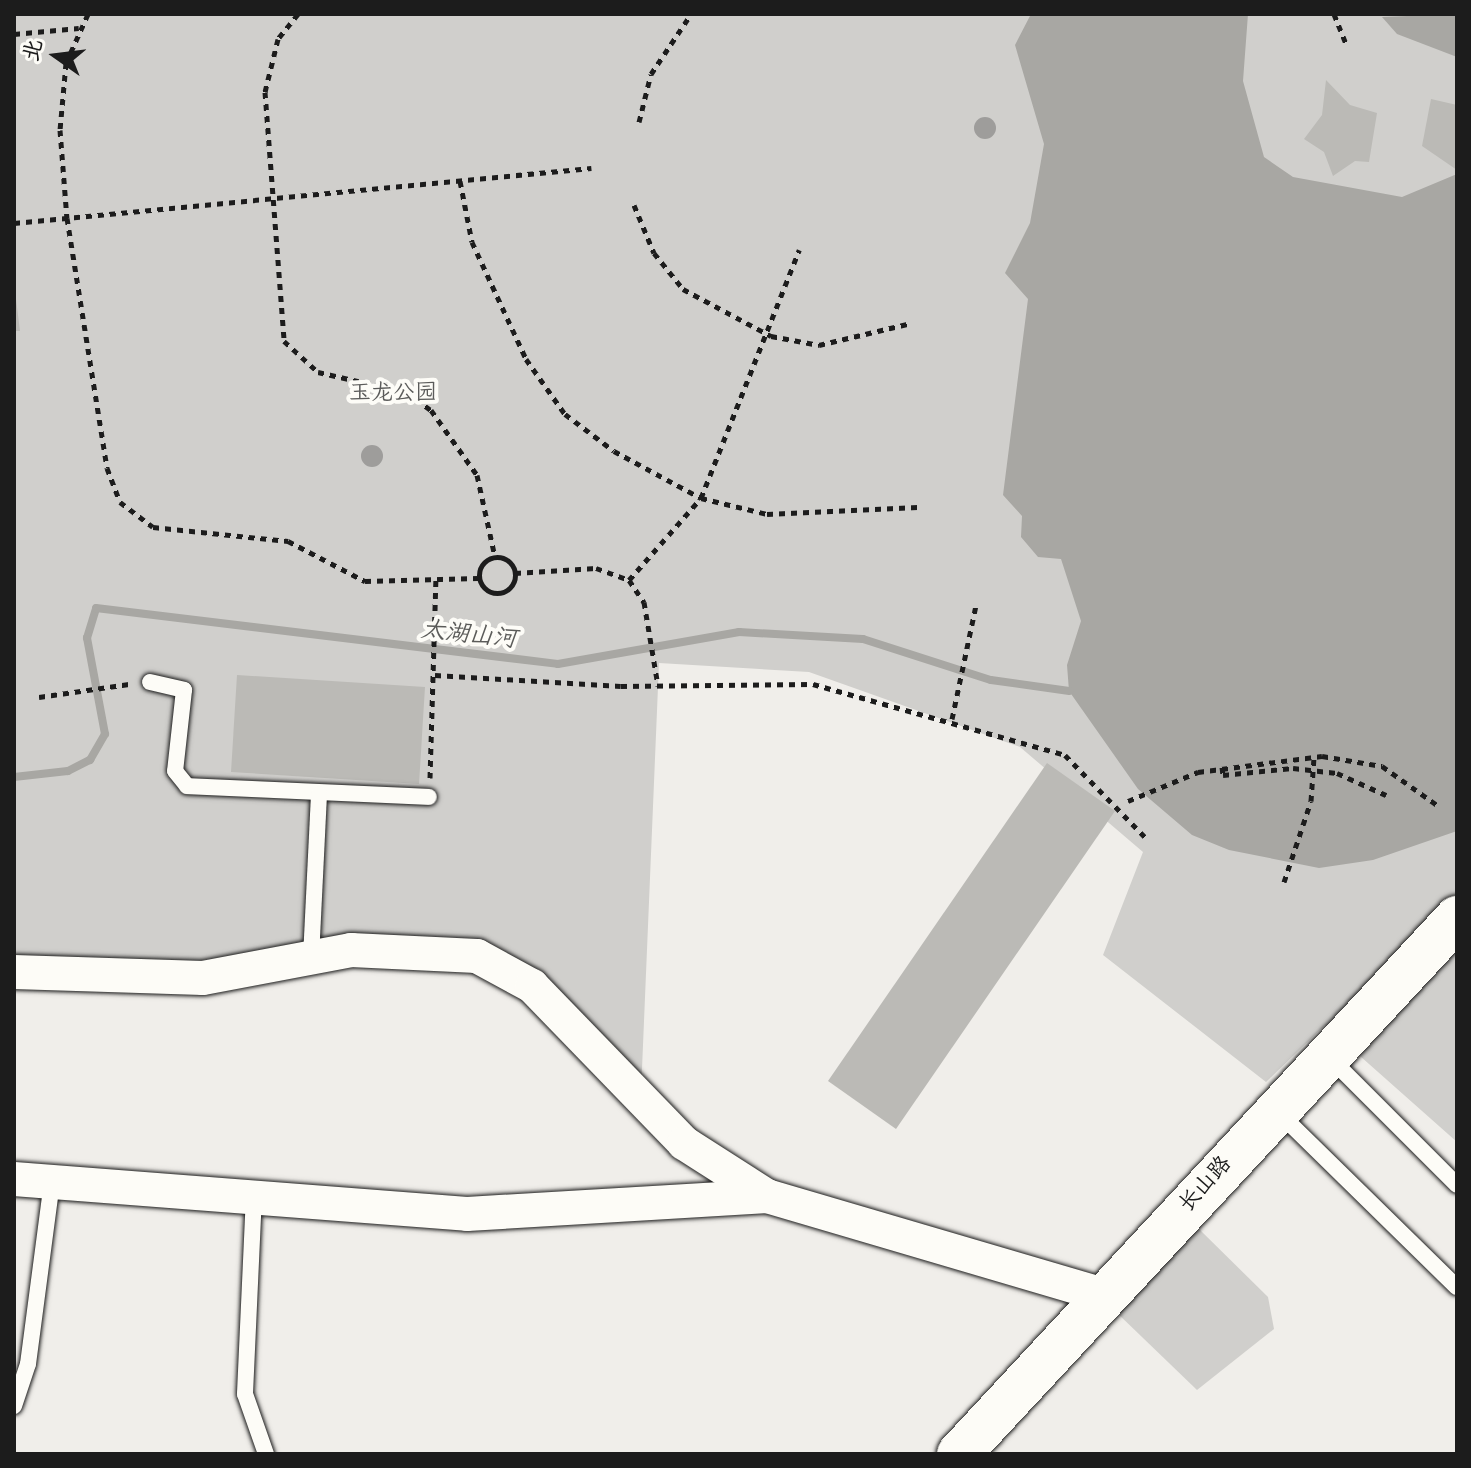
<!DOCTYPE html>
<meta charset="utf-8">
<style>
body{margin:0}
#map{position:relative;width:1471px;height:1468px;overflow:hidden;background:#f0eeea;font-family:Pangolin,"LXGW WenKai TC",sans-serif}
div>[style]{position:absolute}
[style*='--x']{left:calc(var(--x)*1px);top:calc(var(--y)*1px);width:calc(var(--w)*1px);rotate:calc(var(--a)*1deg)}
.green>*{inset:0;background:#d0cfcc}
.water>*{inset:0;background:#a8a7a3}
.stream>*{height:8px;margin:-4px;padding:0 4px;transform-origin:4px;border-radius:4px;background:#a8a7a3}
.building>*{inset:0;background:#bbbab6}
.path>*{height:5px;margin-top:-2.5px;transform-origin:0;background:repeating-linear-gradient(90deg,#1c1c1c 0 6px,transparent 0 12px)}
.path>.ring{margin:-2.5px;padding:0;box-sizing:content-box;background:none;border:5px solid #1c1c1c;border-radius:50%}
.roads{filter:drop-shadow(0 0 2px #1c1c1c) drop-shadow(0 0 2px #1c1c1c)}
.lane>*{height:16px;margin:-8px;padding:0 8px;transform-origin:8px;border-radius:8px;background:#fdfcf7}
.street>*{height:34px;margin:-17px;padding:0 17px;transform-origin:17px;border-radius:17px;background:#fdfcf7}
.secondary>*{height:44px;margin:-22px;padding:0 22px;transform-origin:22px;border-radius:22px;background:#fdfcf7}
.trees>*{width:22px;height:22px;margin:-11px;border-radius:50%;background:#9e9d9b}
span{translate:-50% -50%;white-space:nowrap;text-align:center;line-height:1.15;-webkit-text-stroke:8px #fdfcf7;paint-order:stroke}
.park-label{font-size:22px;color:#5b5b5a}
.street-label{font-size:22px;color:#1c1c1c}
.water-label{font-size:24px;color:#5b5b59;font-style:italic}
.frame{position:absolute;inset:0;border:16px solid #1c1c1c;pointer-events:none}
.north{position:absolute;left:16px;top:16px;width:80px;height:80px;-webkit-text-stroke:6px #fdfcf7;paint-order:stroke;rotate:284deg;font-size:22px;font-weight:700;line-height:32px;text-align:center;color:#1c1c1c}
.north::after{content:'';display:block;margin:auto;width:28px;height:36px;background:#1c1c1c;clip-path:polygon(50% 0,100% 100%,50% 72%,0 100%)}
</style>
<div id="map">
<div class="green">
<i style="clip-path:polygon(14px 14px,1457px 14px,1457px 1142px,1325px 1025px,1266px 1082px,1103px 955px,1143px 852px,1020px 747px,809px 672px,659px 663px,641px 1093px,536px 978px,387px 935px,181px 963px,14px 957px)"></i>
<i style="clip-path:polygon(1197px 1227px,1268px 1297px,1274px 1329px,1197px 1390px,1115px 1311px)"></i>
</div>
<div class="water">
<i style="clip-path:polygon(1031px 14px,1248px 14px,1243px 81px,1264px 157px,1293px 177px,1402px 197px,1457px 174px,1457px 831px,1373px 860px,1319px 868px,1229px 850px,1192px 835px,1138px 789px,1069px 691px,1067px 665px,1081px 621px,1061px 559px,1038px 557px,1021px 537px,1022px 516px,1003px 495px,1028px 299px,1005px 273px,1030px 223px,1044px 144px,1015px 45px)"></i>
<i style="clip-path:polygon(1457px 14px,1457px 57px,1397px 34px,1382px 17px)"></i>
</div>
<div class="stream">
<i style="--x:14;--y:777;--w:54;--a:-6.3"></i>
<i style="--x:68;--y:771;--w:25;--a:-27"></i>
<i style="--x:90;--y:760;--w:30;--a:-60"></i>
<i style="--x:105;--y:734;--w:98;--a:-100.6"></i>
<i style="--x:87;--y:638;--w:31;--a:-73"></i>
<i style="--x:96;--y:608;--w:465;--a:6.9"></i>
<i style="--x:558;--y:664;--w:184;--a:-10"></i>
<i style="--x:739;--y:632;--w:124;--a:3.2"></i>
<i style="--x:863;--y:639;--w:134;--a:17.8"></i>
<i style="--x:991;--y:680;--w:79;--a:8"></i>
</div>
<div class="building">
<i style="clip-path:polygon(1326px 80px,1350px 105px,1377px 113px,1369px 162px,1355px 161px,1333px 176px,1324px 152px,1304px 139px,1322px 115px)"></i>
<i style="clip-path:polygon(1431px 99px,1457px 105px,1457px 170px,1422px 146px)"></i>
<i style="clip-path:polygon(14px 283px,20px 331px,14px 331px)"></i>
<i style="clip-path:polygon(237px 675px,425px 687px,419px 784px,231px 772px)"></i>
<i style="clip-path:polygon(1047px 763px,1115px 811px,896px 1129px,828px 1081px)"></i>
</div>
<div class="path">
<i style="--x:88;--y:14;--w:54;--a:114.2"></i>
<i style="--x:66;--y:63;--w:67;--a:95.1"></i>
<i style="--x:60;--y:130;--w:88;--a:85.5"></i>
<i style="--x:67;--y:218;--w:253;--a:80.9"></i>
<i style="--x:107;--y:468;--w:36;--a:69"></i>
<i style="--x:120;--y:502;--w:41;--a:37.1"></i>
<i style="--x:153;--y:527;--w:136;--a:5.9"></i>
<i style="--x:288;--y:541;--w:87;--a:27.5"></i>
<i style="--x:365;--y:581;--w:113;--a:-1.5"></i>
<i style="--x:298;--y:14;--w:32;--a:129"></i>
<i style="--x:278;--y:39;--w:55;--a:103.8"></i>
<i style="--x:265;--y:92;--w:250;--a:85.6"></i>
<i style="--x:284;--y:341;--w:46;--a:42.4"></i>
<i style="--x:318;--y:372;--w:90;--a:12.8"></i>
<i style="--x:406;--y:392;--w:31;--a:36"></i>
<i style="--x:431;--y:410;--w:80;--a:54.7"></i>
<i style="--x:477;--y:475;--w:84;--a:77.6"></i>
<i style="--x:1334;--y:14;--w:32;--a:68"></i>
<i style="--x:14;--y:34;--w:65;--a:-5.3"></i>
<i style="--x:639;--y:122;--w:49;--a:-76"></i>
<i style="--x:651;--y:74;--w:72;--a:-56.3"></i>
<i style="--x:460;--y:181;--w:62;--a:78.9"></i>
<i style="--x:472;--y:242;--w:129;--a:65.2"></i>
<i style="--x:526;--y:359;--w:67;--a:54.7"></i>
<i style="--x:565;--y:414;--w:61;--a:37.1"></i>
<i style="--x:614;--y:451;--w:99;--a:28.4"></i>
<i style="--x:701;--y:498;--w:68;--a:13.6"></i>
<i style="--x:767;--y:514;--w:151;--a:-2.7"></i>
<i style="--x:634;--y:205;--w:52;--a:67.4"></i>
<i style="--x:654;--y:253;--w:46;--a:51.1"></i>
<i style="--x:683;--y:289;--w:100;--a:28.1"></i>
<i style="--x:771;--y:336;--w:49;--a:10.6"></i>
<i style="--x:819;--y:345;--w:95;--a:-13.4"></i>
<i style="--x:14;--y:223;--w:580;--a:-5.45"></i>
<i class="ring" style="left:479px;top:557px;width:31px;height:31px"></i>
<i style="--x:515;--y:573;--w:81;--a:-3.5"></i>
<i style="--x:596;--y:568;--w:35;--a:20"></i>
<i style="--x:629;--y:580;--w:27;--a:56"></i>
<i style="--x:644;--y:602;--w:85;--a:80.5"></i>
<i style="--x:629;--y:580;--w:109;--a:-48.7"></i>
<i style="--x:701;--y:498;--w:267;--a:-68.4"></i>
<i style="--x:435;--y:675;--w:186;--a:3.4"></i>
<i style="--x:621;--y:686;--w:192;--a:-0.6"></i>
<i style="--x:813;--y:684;--w:262;--a:15.7"></i>
<i style="--x:1065;--y:755;--w:117;--a:45.7"></i>
<i style="--x:39;--y:697;--w:91;--a:-8.2"></i>
<i style="--x:952;--y:719;--w:116;--a:-78.1"></i>
<i style="--x:1222;--y:767;--w:8;--a:83"></i>
<i style="--x:1223;--y:775;--w:70;--a:-5.7"></i>
<i style="--x:1293;--y:768;--w:44;--a:6.5"></i>
<i style="--x:1337;--y:773;--w:54;--a:24.2"></i>
<i style="--x:430;--y:778;--w:199;--a:-88.3"></i>
<i style="--x:1128;--y:801;--w:76;--a:-22.5"></i>
<i style="--x:1198;--y:772;--w:125;--a:-7.4"></i>
<i style="--x:1322;--y:756;--w:61;--a:9.5"></i>
<i style="--x:1382;--y:766;--w:67;--a:35.3"></i>
<i style="--x:1284;--y:882;--w:85;--a:-71.6"></i>
<i style="--x:1311;--y:801;--w:44;--a:-86.1"></i>
</div>
<div class="roads">
<div class="lane">
<i style="--x:150;--y:682;--w:35;--a:13"></i>
<i style="--x:184;--y:690;--w:81;--a:96.3"></i>
<i style="--x:175;--y:771;--w:19;--a:51"></i>
<i style="--x:187;--y:786;--w:242;--a:2.6"></i>
<i style="--x:311;--y:958;--w:164;--a:-87.2"></i>
<i style="--x:1331;--y:1059;--w:178;--a:45"></i>
<i style="--x:1278;--y:1112;--w:250;--a:44.4"></i>
<i style="--x:254;--y:1195;--w:199;--a:92.6"></i>
<i style="--x:245;--y:1394;--w:64;--a:70.7"></i>
<i style="--x:14;--y:1406;--w:44;--a:-71.6"></i>
<i style="--x:28;--y:1364;--w:185;--a:-82.5"></i>
</div>
<div class="street">
<i style="--x:14;--y:972;--w:189;--a:1.8"></i>
<i style="--x:203;--y:978;--w:151;--a:-10.7"></i>
<i style="--x:351;--y:950;--w:126;--a:2.7"></i>
<i style="--x:477;--y:956;--w:63;--a:28.6"></i>
<i style="--x:532;--y:986;--w:219;--a:45.9"></i>
<i style="--x:684;--y:1143;--w:98;--a:32.6"></i>
<i style="--x:767;--y:1196;--w:351;--a:16.4"></i>
<i style="--x:14;--y:1179;--w:454;--a:4.4"></i>
<i style="--x:467;--y:1214;--w:301;--a:-3.4"></i>
</div>
<div class="secondary">
<i style="--x:959;--y:1454;--w:732;--a:-47.1"></i>
</div>
</div>
<div class="trees">
<i style="left:985px;top:128px"></i>
<i style="left:372px;top:456px"></i>
</div>
<div class="park-label">
<span style="left:393px;top:393px">玉龙公园</span>
</div>
<div class="street-label">
<span style="left:1205px;top:1184px;rotate:-48deg">长山路</span>
</div>
<div class="water-label">
<span style="left:469px;top:634px;rotate:6deg">太湖山河</span>
</div>
<div class="frame"></div>
<div class="north">北</div>
</div>
